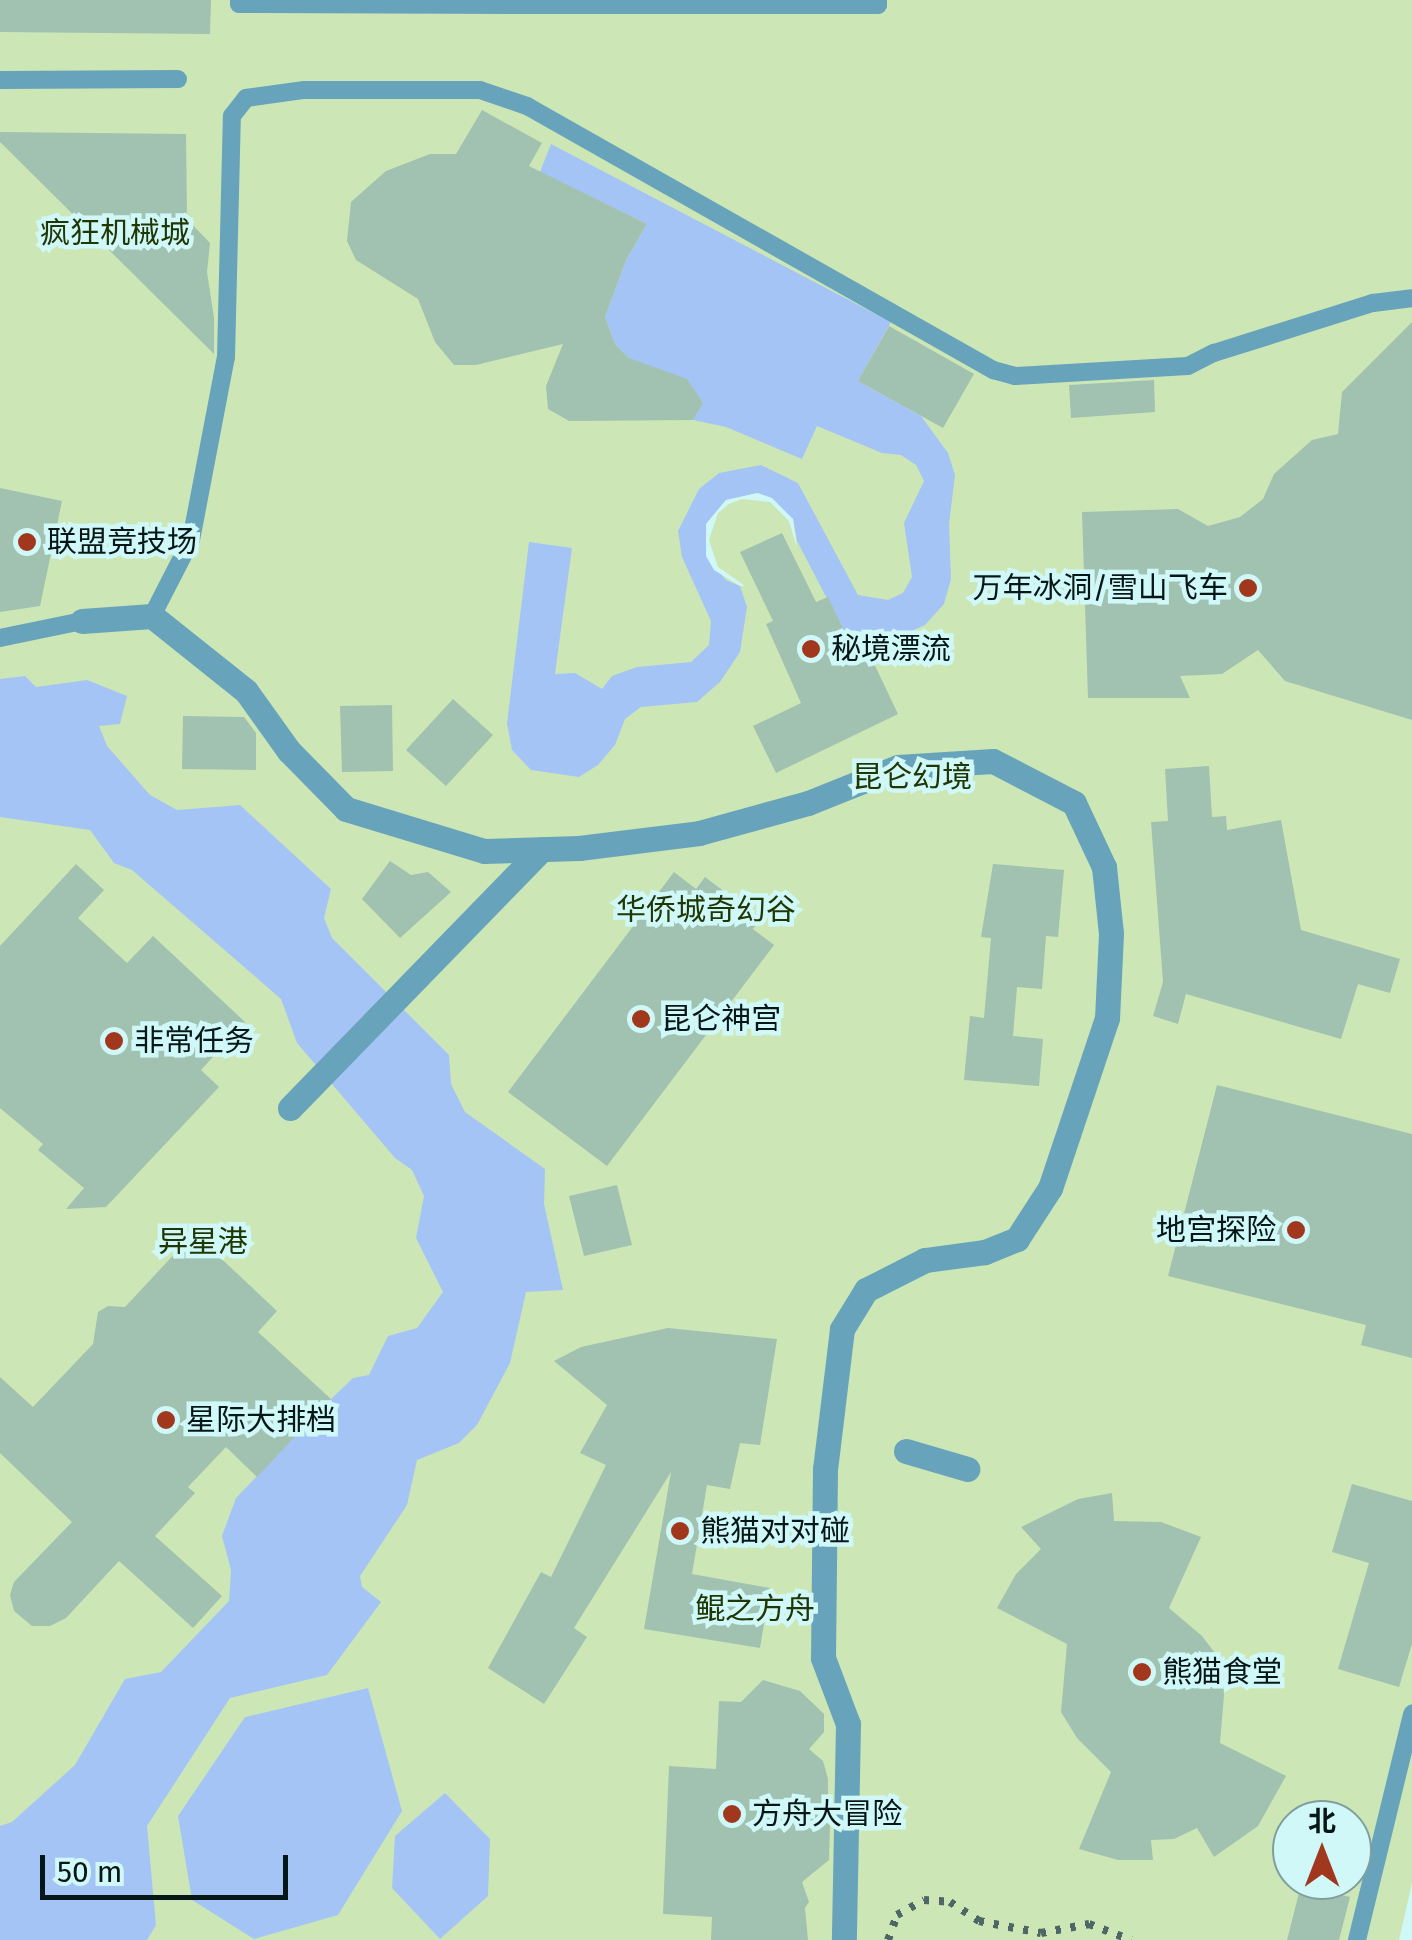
<!DOCTYPE html>
<meta charset="utf-8">
<style>
body{margin:0}
#map{position:relative;width:1412px;height:1940px;overflow:hidden;background:#d0f8f8;font-family:"Fira Sans","Noto Sans SC",sans-serif}
div>[style]{position:absolute}
[style*='--x']{left:calc(var(--x)*1px);top:calc(var(--y)*1px);width:calc(var(--w)*1px);rotate:calc(var(--a)*1deg)}
.green>*{inset:0;background:#cce7b5}
.water>*{inset:0;background:#a4c4f6}
.pier>*{inset:0;background:#d0f8f8}
.building>*{inset:0;background:#a1c1b1}
.lane>*{height:18px;margin:-9px;padding:0 9px;transform-origin:9px;border-radius:9px;background:#68a3bc}
.street>*{height:25px;margin:-12.5px;padding:0 12.5px;transform-origin:12.5px;border-radius:12.5px;background:#68a3bc}
.rail>*{height:8px;margin-top:-4px;transform-origin:0;background:repeating-linear-gradient(90deg,#4e6666 0 5px,transparent 0 15px)}
.dots>*{width:28px;height:28px;translate:-50% -50%;box-sizing:border-box;border:5px solid #d0f8f8;border-radius:50%}
span{translate:-50% -50%;white-space:nowrap;text-align:center;line-height:1.15;-webkit-text-stroke:9px #d0f8f8;paint-order:stroke}
.park-label{font-size:30px;color:#203605}
.poi-label{font-size:30px;color:#071616}
.left{translate:0 -50%;text-align:left}
.right{translate:-100% -50%;text-align:right}
.north{position:absolute;left:1272px;top:1800px;width:100px;height:100px;box-sizing:border-box;background:#d0f8f8;border:2px solid #809e9e;border-radius:50%;rotate:0deg;font-size:28px;font-weight:700;line-height:40px;text-align:center;color:#071616}
.north::after{content:'';display:block;margin:auto;width:35px;height:45px;background:#a1381e;clip-path:polygon(50% 0,100% 100%,50% 72%,0 100%)}
.scale{position:absolute;left:40px;top:1855px;width:248px;height:45px;box-sizing:border-box;border:5px solid #071616;border-top:0;padding-left:12px;font-size:30px;line-height:35px;white-space:nowrap;color:#071616;-webkit-text-stroke:8px #d0f8f8;paint-order:stroke}
</style>
<div id="map">
<div class="green">
<i style="clip-path:polygon(evenodd,0 0,1412px 0,1412px 1883px,1399px 1940px,0 1940px,0 0,1292px 1820px,1352px 1820px,1352px 1880px,1292px 1880px,1292px 1820px)"></i>
</div>
<div class="water">
<i style="clip-path:polygon(551px 144px,891px 322px,858px 381px,921px 416px,948px 453px,955px 475px,949px 524px,951px 579px,944px 604px,925px 625px,889px 641px,849px 641px,797px 541px,793px 519px,758px 493px,726px 500px,706px 524px,706px 556px,726px 580px,740px 586px,747px 607px,740px 652px,720px 682px,697px 702px,641px 707px,625px 719px,615px 745px,598px 765px,579px 777px,531px 770px,512px 750px,507px 723px,529px 542px,572px 548px,555px 674px,575px 673px,602px 689px,612px 676px,637px 667px,691px 662px,709px 645px,711px 621px,682px 557px,678px 531px,699px 489px,719px 473px,761px 465px,798px 483px,858px 595px,888px 600px,903px 593px,912px 577px,904px 523px,924px 481px,916px 465px,901px 455px,882px 453px,817px 426px,802px 459px,726px 427px,693px 420px,703px 402px,629px 358px,615px 344px,605px 317px,626px 260px,647px 224px,540px 172px)"></i>
<i style="clip-path:polygon(25px 676px,36px 687px,87px 680px,127px 696px,120px 724px,99px 726px,107px 746px,150px 795px,177px 810px,240px 805px,331px 889px,324px 918px,332px 938px,449px 1055px,451px 1084px,465px 1112px,545px 1169px,544px 1204px,563px 1290px,526px 1292px,510px 1363px,477px 1425px,459px 1443px,417px 1460px,407px 1505px,360px 1576px,362px 1587px,381px 1602px,327px 1675px,230px 1698px,147px 1826px,156px 1925px,147px 1940px,0 1940px,0 1826px,12px 1822px,75px 1765px,125px 1679px,161px 1672px,229px 1601px,231px 1570px,222px 1536px,236px 1498px,331px 1399px,353px 1378px,369px 1375px,388px 1336px,417px 1328px,443px 1292px,416px 1238px,424px 1196px,412px 1170px,395px 1158px,297px 1043px,281px 999px,132px 870px,114px 863px,90px 830px,0 817px,0 679px)"></i>
<i style="clip-path:polygon(368px 1688px,402px 1811px,338px 1915px,254px 1939px,192px 1900px,178px 1816px,245px 1717px)"></i>
<i style="clip-path:polygon(445px 1793px,490px 1839px,488px 1896px,440px 1939px,392px 1888px,395px 1836px)"></i>
</div>
<div class="pier">
<i style="clip-path:polygon(758px 493px,772px 498px,793px 519px,797px 548px,789px 521px,770px 502px,742px 499px,729px 504px,718px 513px,709px 540px,718px 567px,745px 586px,740px 586px,714px 570px,706px 556px,706px 524px,726px 500px)"></i>
</div>
<div class="building">
<i style="clip-path:polygon(0 0,211px 0,210px 34px,0 32px)"></i>
<i style="clip-path:polygon(482px 110px,542px 143px,529px 166px,647px 224px,626px 260px,605px 317px,615px 344px,629px 358px,687px 379px,703px 403px,693px 420px,569px 421px,548px 409px,546px 386px,563px 344px,476px 365px,454px 365px,435px 342px,418px 299px,356px 260px,347px 241px,351px 202px,386px 171px,430px 154px,456px 154px)"></i>
<i style="clip-path:polygon(0 132px,186px 134px,187px 219px,210px 243px,207px 272px,214px 318px,214px 354px,0 142px)"></i>
<i style="clip-path:polygon(1412px 322px,1412px 720px,1285px 681px,1258px 650px,1222px 674px,1180px 676px,1190px 698px,1088px 698px,1082px 512px,1178px 509px,1208px 526px,1240px 517px,1263px 499px,1274px 474px,1312px 440px,1338px 434px,1342px 392px)"></i>
<i style="clip-path:polygon(889px 326px,974px 374px,943px 428px,858px 381px)"></i>
<i style="clip-path:polygon(1154px 380px,1155px 412px,1071px 418px,1069px 385px)"></i>
<i style="clip-path:polygon(0 488px,62px 501px,40px 606px,0 612px)"></i>
<i style="clip-path:polygon(782px 533px,816px 602px,828px 597px,857px 658px,869px 653px,898px 714px,776px 773px,753px 726px,801px 703px,766px 624px,773px 621px,740px 552px)"></i>
<i style="clip-path:polygon(453px 699px,493px 735px,446px 786px,406px 750px)"></i>
<i style="clip-path:polygon(392px 705px,393px 771px,342px 772px,340px 706px)"></i>
<i style="clip-path:polygon(183px 716px,244px 717px,256px 733px,256px 770px,182px 769px)"></i>
<i style="clip-path:polygon(1209px 766px,1212px 817px,1226px 816px,1227px 830px,1281px 820px,1301px 930px,1400px 959px,1390px 993px,1358px 984px,1341px 1039px,1186px 994px,1178px 1024px,1153px 1016px,1163px 982px,1151px 822px,1168px 821px,1165px 769px)"></i>
<i style="clip-path:polygon(390px 861px,411px 875px,428px 872px,451px 892px,400px 938px,362px 899px)"></i>
<i style="clip-path:polygon(76px 864px,104px 890px,78px 918px,127px 963px,153px 936px,245px 1022px,201px 1070px,219px 1087px,106px 1207px,66px 1209px,84px 1188px,38px 1150px,43px 1144px,0 1108px,0 946px)"></i>
<i style="clip-path:polygon(993px 864px,1064px 870px,1058px 937px,1046px 936px,1042px 989px,1017px 987px,1013px 1036px,1043px 1039px,1039px 1086px,964px 1080px,970px 1016px,984px 1018px,991px 938px,981px 937px)"></i>
<i style="clip-path:polygon(674px 872px,696px 889px,705px 877px,761px 919px,753px 929px,774px 945px,607px 1166px,508px 1092px)"></i>
<i style="clip-path:polygon(1217px 1085px,1412px 1134px,1412px 1358px,1361px 1345px,1366px 1325px,1168px 1276px)"></i>
<i style="clip-path:polygon(617px 1185px,632px 1245px,584px 1256px,569px 1196px)"></i>
<i style="clip-path:polygon(194px 1233px,277px 1311px,258px 1332px,331px 1399px,257px 1477px,226px 1447px,188px 1487px,195px 1493px,155px 1536px,222px 1596px,193px 1628px,119px 1561px,66px 1618px,50px 1626px,32px 1626px,14px 1611px,10px 1595px,14px 1582px,72px 1522px,0 1453px,0 1377px,33px 1407px,93px 1344px,98px 1312px,108px 1306px,125px 1307px)"></i>
<i style="clip-path:polygon(668px 1328px,777px 1339px,760px 1445px,740px 1443px,730px 1489px,707px 1485px,692px 1574px,770px 1588px,760px 1648px,644px 1629px,671px 1472px,574px 1628px,587px 1637px,544px 1704px,488px 1668px,541px 1572px,551px 1577px,606px 1465px,580px 1453px,607px 1405px,554px 1361px,581px 1347px)"></i>
<i style="clip-path:polygon(1352px 1484px,1412px 1501px,1412px 1644px,1399px 1687px,1338px 1669px,1369px 1563px,1332px 1552px)"></i>
<i style="clip-path:polygon(1112px 1493px,1114px 1521px,1161px 1522px,1201px 1537px,1169px 1608px,1202px 1636px,1221px 1661px,1224px 1695px,1220px 1743px,1286px 1776px,1258px 1826px,1214px 1857px,1197px 1828px,1174px 1839px,1151px 1840px,1153px 1860px,1118px 1860px,1079px 1849px,1111px 1772px,1077px 1738px,1061px 1712px,1067px 1644px,997px 1608px,1016px 1574px,1041px 1549px,1021px 1527px,1078px 1499px)"></i>
<i style="clip-path:polygon(763px 1680px,800px 1691px,824px 1714px,824px 1732px,809px 1749px,823px 1761px,828px 1779px,828px 1798px,817px 1817px,830px 1825px,829px 1860px,802px 1882px,809px 1902px,805px 1908px,808px 1940px,711px 1940px,712px 1917px,663px 1914px,669px 1766px,716px 1769px,719px 1701px,741px 1702px)"></i>
<i style="clip-path:polygon(1301px 1885px,1350px 1897px,1339px 1940px,1287px 1940px)"></i>
</div>
<div class="lane">
<i style="--x:239;--y:0;--w:4;--a:90"></i>
<i style="--x:239;--y:4;--w:318;--a:0.2"></i>
<i style="--x:557;--y:5;--w:321;--a:0"></i>
<i style="--x:878;--y:5;--w:5;--a:-90"></i>
<i style="--x:0;--y:80;--w:178;--a:-0.3"></i>
<i style="--x:152;--y:616;--w:85;--a:-62.8"></i>
<i style="--x:191;--y:540;--w:186;--a:-79.2"></i>
<i style="--x:226;--y:357;--w:241;--a:-88.6"></i>
<i style="--x:232;--y:116;--w:23;--a:-52"></i>
<i style="--x:246;--y:98;--w:59;--a:-7.9"></i>
<i style="--x:304;--y:90;--w:176;--a:0"></i>
<i style="--x:480;--y:90;--w:50;--a:18.8"></i>
<i style="--x:527;--y:106;--w:536;--a:29.53"></i>
<i style="--x:993;--y:370;--w:23;--a:15"></i>
<i style="--x:1015;--y:376;--w:173;--a:-3.3"></i>
<i style="--x:1188;--y:366;--w:29;--a:-27"></i>
<i style="--x:1214;--y:353;--w:167;--a:-17.5"></i>
<i style="--x:1373;--y:303;--w:39;--a:-7"></i>
<i style="--x:0;--y:638;--w:84;--a:-11.7"></i>
<i style="--x:1357;--y:1940;--w:233;--a:-76.3"></i>
</div>
<div class="street">
<i style="--x:82;--y:621;--w:70;--a:-4.1"></i>
<i style="--x:152;--y:616;--w:120;--a:38.6"></i>
<i style="--x:246;--y:691;--w:74;--a:54.4"></i>
<i style="--x:289;--y:751;--w:81;--a:45.5"></i>
<i style="--x:346;--y:809;--w:144;--a:16.9"></i>
<i style="--x:484;--y:851;--w:95;--a:-1.8"></i>
<i style="--x:579;--y:848;--w:121;--a:-7.1"></i>
<i style="--x:699;--y:833;--w:113;--a:-15.4"></i>
<i style="--x:808;--y:803;--w:97;--a:-21.8"></i>
<i style="--x:898;--y:767;--w:95;--a:-3.6"></i>
<i style="--x:993;--y:761;--w:91;--a:27.4"></i>
<i style="--x:1074;--y:803;--w:71;--a:64.9"></i>
<i style="--x:1104;--y:867;--w:67;--a:84"></i>
<i style="--x:1111;--y:934;--w:84;--a:92.7"></i>
<i style="--x:1107;--y:1018;--w:179;--a:108.5"></i>
<i style="--x:1050;--y:1188;--w:61;--a:122.9"></i>
<i style="--x:1017;--y:1239;--w:35;--a:158"></i>
<i style="--x:985;--y:1252;--w:61;--a:172.4"></i>
<i style="--x:925;--y:1260;--w:66;--a:153"></i>
<i style="--x:866;--y:1290;--w:46;--a:121.6"></i>
<i style="--x:842;--y:1329;--w:141;--a:96.9"></i>
<i style="--x:825;--y:1469;--w:189;--a:90.6"></i>
<i style="--x:823;--y:1658;--w:71;--a:69.3"></i>
<i style="--x:848;--y:1724;--w:216;--a:91.1"></i>
<i style="--x:290;--y:1108;--w:361;--a:-45.8"></i>
<i style="--x:906;--y:1451;--w:64;--a:16.4"></i>
</div>
<div class="rail">
<i style="--x:888;--y:1940;--w:27;--a:-70"></i>
<i style="--x:897;--y:1915;--w:31;--a:-29"></i>
<i style="--x:924;--y:1900;--w:26;--a:4"></i>
<i style="--x:950;--y:1902;--w:35;--a:33"></i>
<i style="--x:979;--y:1921;--w:63;--a:11"></i>
<i style="--x:1041;--y:1933;--w:49;--a:-10.6"></i>
<i style="--x:1089;--y:1924;--w:45;--a:20.9"></i>
</div>
<div class="dots">
<i style="left:27px;top:542px;background:#a1381e"></i>
<i style="left:1248px;top:588px;background:#a1381e"></i>
<i style="left:811px;top:649px;background:#a1381e"></i>
<i style="left:641px;top:1019px;background:#a1381e"></i>
<i style="left:114px;top:1041px;background:#a1381e"></i>
<i style="left:1296px;top:1230px;background:#a1381e"></i>
<i style="left:166px;top:1420px;background:#a1381e"></i>
<i style="left:680px;top:1531px;background:#a1381e"></i>
<i style="left:1142px;top:1672px;background:#a1381e"></i>
<i style="left:732px;top:1814px;background:#a1381e"></i>
</div>
<div class="park-label">
<span style="left:115px;top:233px">疯狂机械城</span>
<span style="left:912px;top:777px">昆仑幻境</span>
<span style="left:706px;top:910px">华侨城奇幻谷</span>
<span style="left:203px;top:1242px">异星港</span>
<span style="left:755px;top:1609px">鲲之方舟</span>
</div>
<div class="poi-label">
<span class="left" style="left:47px;top:542px">联盟竞技场</span>
<span class="right" style="left:1228px;top:588px">万年冰洞/雪山飞车</span>
<span class="left" style="left:831px;top:649px">秘境漂流</span>
<span class="left" style="left:661px;top:1019px">昆仑神宫</span>
<span class="left" style="left:134px;top:1041px">非常任务</span>
<span class="right" style="left:1276px;top:1230px">地宫探险</span>
<span class="left" style="left:186px;top:1420px">星际大排档</span>
<span class="left" style="left:700px;top:1531px">熊猫对对碰</span>
<span class="left" style="left:1162px;top:1672px">熊猫食堂</span>
<span class="left" style="left:752px;top:1814px">方舟大冒险</span>
</div>
<div class="north">北</div>
<div class="scale">50 m</div>
</div>
